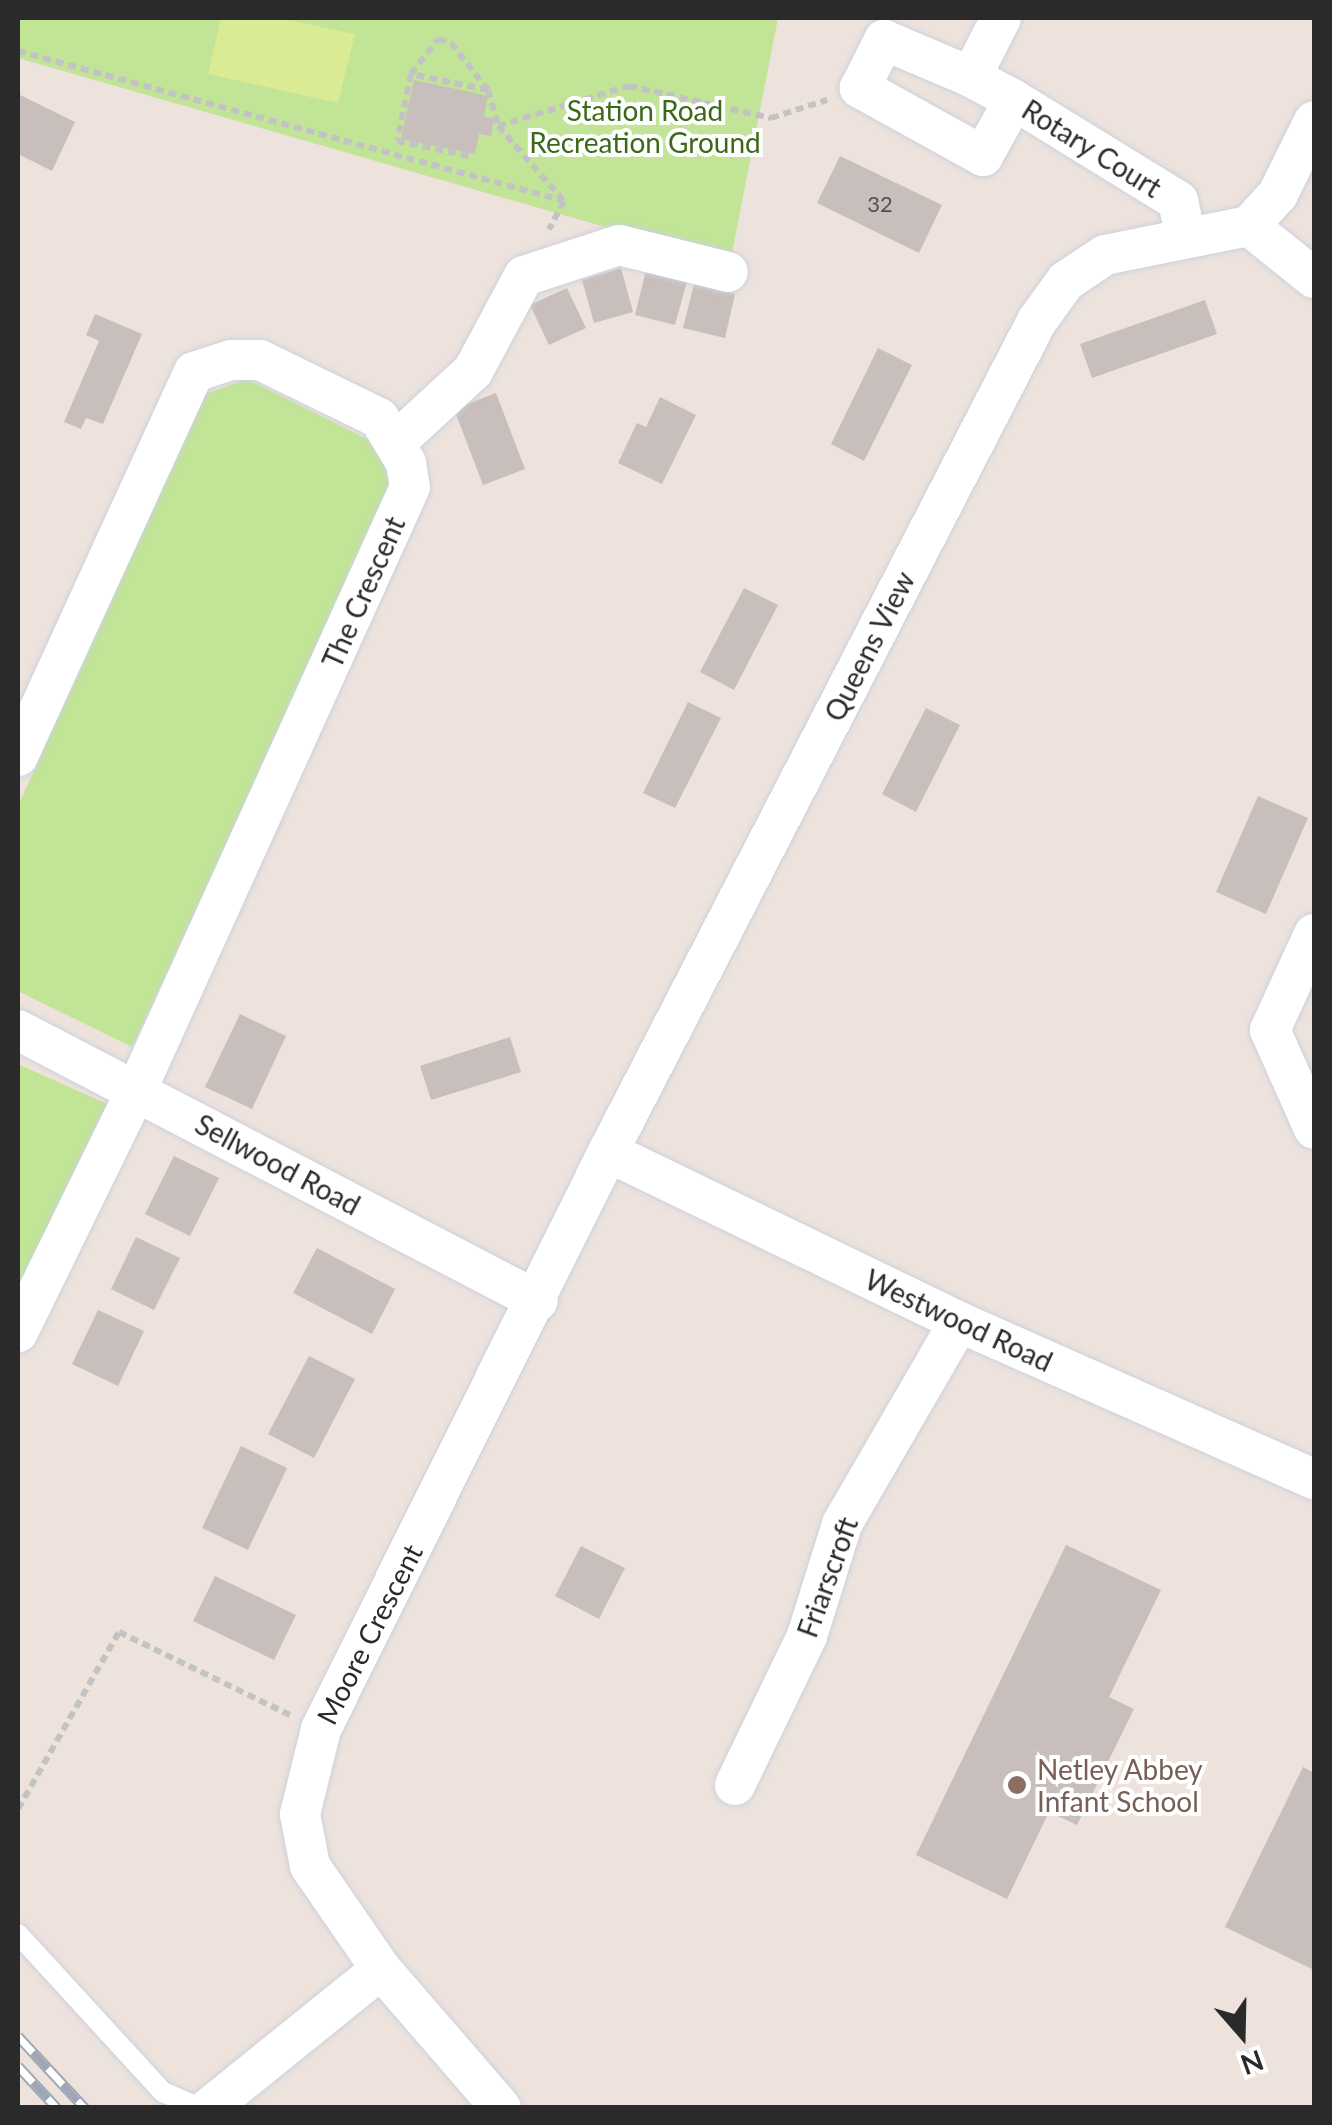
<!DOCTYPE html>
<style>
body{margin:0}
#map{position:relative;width:1332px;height:2125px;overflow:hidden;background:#ede2dc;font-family:Lato,sans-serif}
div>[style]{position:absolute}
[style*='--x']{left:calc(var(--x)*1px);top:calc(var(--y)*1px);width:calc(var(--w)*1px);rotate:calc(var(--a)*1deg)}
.green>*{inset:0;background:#c2e497}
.pitch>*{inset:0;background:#d9ec93}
.building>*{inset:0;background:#c8bfbc}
.path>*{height:6px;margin-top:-3px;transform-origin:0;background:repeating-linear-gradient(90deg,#c3c3c3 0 8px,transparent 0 13px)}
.roads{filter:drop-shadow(0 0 2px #cad2dd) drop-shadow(0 0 2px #cad2dd)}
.lane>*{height:20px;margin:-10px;padding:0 10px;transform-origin:10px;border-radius:10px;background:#fff}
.street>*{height:40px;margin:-20px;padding:0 20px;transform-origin:20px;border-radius:20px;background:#fff}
.rail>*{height:11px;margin-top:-5.5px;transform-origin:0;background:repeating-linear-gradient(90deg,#fff 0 22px,#9fa7b5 0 44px);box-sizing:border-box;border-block:2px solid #9fa7b5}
.dots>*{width:28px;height:28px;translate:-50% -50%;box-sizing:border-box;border:5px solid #fff;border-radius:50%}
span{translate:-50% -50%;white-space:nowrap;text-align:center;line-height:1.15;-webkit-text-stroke:8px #fff;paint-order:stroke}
.number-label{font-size:22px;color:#524f4e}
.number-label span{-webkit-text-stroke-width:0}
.park-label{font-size:28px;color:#3b6919}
.street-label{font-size:28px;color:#2a2a2a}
.education-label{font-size:28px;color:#785e54}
.left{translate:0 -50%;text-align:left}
.frame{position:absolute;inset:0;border:20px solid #2a2a2a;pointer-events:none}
.north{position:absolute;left:1192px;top:1985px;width:100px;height:100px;-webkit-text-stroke:8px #fff;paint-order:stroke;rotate:160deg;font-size:28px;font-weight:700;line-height:40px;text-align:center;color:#2a2a2a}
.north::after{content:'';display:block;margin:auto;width:35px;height:45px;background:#2a2a2a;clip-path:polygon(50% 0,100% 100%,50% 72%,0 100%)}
</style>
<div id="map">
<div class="green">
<i style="clip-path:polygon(18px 18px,778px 18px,730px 263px,18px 58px)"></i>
<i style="clip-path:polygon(247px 379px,377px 444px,392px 490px,132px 1047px,18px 991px,18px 806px,203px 395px)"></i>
<i style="clip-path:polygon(18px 1064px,107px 1104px,18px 1288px)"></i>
</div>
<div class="pitch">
<i style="clip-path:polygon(221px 18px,278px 18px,355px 34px,338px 103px,208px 74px)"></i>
</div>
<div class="building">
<i style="clip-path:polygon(414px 80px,488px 96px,484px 116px,494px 119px,491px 136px,479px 134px,475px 154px,401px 139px)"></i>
<i style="clip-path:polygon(18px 94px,75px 122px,52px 171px,18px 154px)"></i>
<i style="clip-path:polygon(840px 156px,942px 205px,919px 253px,817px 203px)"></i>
<i style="clip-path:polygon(621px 268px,633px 312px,594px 323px,582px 280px)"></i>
<i style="clip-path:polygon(646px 270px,687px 281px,675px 325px,635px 315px)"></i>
<i style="clip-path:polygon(694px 284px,735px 294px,725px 338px,683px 328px)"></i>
<i style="clip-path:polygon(567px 288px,586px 328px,549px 345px,530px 305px)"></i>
<i style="clip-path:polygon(1205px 300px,1217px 334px,1092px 378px,1080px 344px)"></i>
<i style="clip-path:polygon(95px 314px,142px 334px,103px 424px,86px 418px,81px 429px,64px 422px,99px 341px,86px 335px)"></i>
<i style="clip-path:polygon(878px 348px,912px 365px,864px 461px,831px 444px)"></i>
<i style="clip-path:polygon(496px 393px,525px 469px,483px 485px,454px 409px)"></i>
<i style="clip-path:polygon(660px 397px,696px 415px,662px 484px,618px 463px,637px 423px,646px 427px)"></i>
<i style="clip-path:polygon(744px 588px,778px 605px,734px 690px,700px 672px)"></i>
<i style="clip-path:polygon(688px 702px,721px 718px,675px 808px,643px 793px)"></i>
<i style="clip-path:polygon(926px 708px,960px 725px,916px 812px,882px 794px)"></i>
<i style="clip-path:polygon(1258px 796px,1308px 818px,1266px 914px,1216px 892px)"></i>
<i style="clip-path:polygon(240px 1014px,286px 1036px,252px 1109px,205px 1087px)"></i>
<i style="clip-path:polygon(510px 1037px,521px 1072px,431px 1100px,420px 1066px)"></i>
<i style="clip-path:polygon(174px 1156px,219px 1178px,190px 1236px,145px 1214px)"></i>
<i style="clip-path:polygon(136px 1237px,180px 1258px,154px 1310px,111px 1289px)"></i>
<i style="clip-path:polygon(317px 1248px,395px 1289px,372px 1334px,293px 1293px)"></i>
<i style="clip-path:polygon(98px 1310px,144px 1331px,118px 1386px,72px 1364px)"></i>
<i style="clip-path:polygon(309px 1356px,355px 1379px,314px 1458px,268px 1434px)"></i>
<i style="clip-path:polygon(241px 1446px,287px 1468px,248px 1550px,202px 1528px)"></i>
<i style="clip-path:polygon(1066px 1545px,1161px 1590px,1109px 1697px,1134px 1709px,1077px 1825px,1049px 1812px,1007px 1899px,916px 1855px)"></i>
<i style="clip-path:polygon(581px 1546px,625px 1568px,599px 1619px,555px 1596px)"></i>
<i style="clip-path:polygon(215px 1576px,296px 1615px,274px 1660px,193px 1621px)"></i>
<i style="clip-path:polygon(1303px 1767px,1314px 1773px,1314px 1970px,1225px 1927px)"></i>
</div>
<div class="path">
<i style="--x:18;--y:51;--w:566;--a:15.36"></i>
<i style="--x:564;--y:201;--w:32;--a:118"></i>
<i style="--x:411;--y:74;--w:68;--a:101.8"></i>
<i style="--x:397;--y:141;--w:74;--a:11.8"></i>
<i style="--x:488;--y:90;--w:79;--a:-168.3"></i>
<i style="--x:411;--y:74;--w:44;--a:-52.4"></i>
<i style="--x:438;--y:39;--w:14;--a:17"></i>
<i style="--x:451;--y:43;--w:60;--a:51.8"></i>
<i style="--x:488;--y:90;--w:37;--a:74"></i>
<i style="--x:498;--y:126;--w:137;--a:-17"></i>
<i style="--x:629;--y:86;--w:146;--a:12.7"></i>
<i style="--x:771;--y:118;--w:59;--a:-17.8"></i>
<i style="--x:498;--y:126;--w:98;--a:48.7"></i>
<i style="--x:18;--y:1809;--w:204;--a:-60.3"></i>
<i style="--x:119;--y:1632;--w:190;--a:25.9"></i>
</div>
<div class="roads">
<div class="lane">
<i style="--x:18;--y:1934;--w:214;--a:47.5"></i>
<i style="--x:163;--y:2092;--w:40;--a:23.4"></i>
</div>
<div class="street">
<i style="--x:971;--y:77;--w:66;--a:-63"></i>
<i style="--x:1014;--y:100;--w:64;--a:119"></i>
<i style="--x:983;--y:156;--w:141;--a:-151.1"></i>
<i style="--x:860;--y:88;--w:54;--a:-63.4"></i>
<i style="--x:884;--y:40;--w:95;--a:23"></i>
<i style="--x:971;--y:77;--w:49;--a:28.1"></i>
<i style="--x:1014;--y:100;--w:193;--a:31.6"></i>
<i style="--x:1178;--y:201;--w:38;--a:78"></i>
<i style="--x:1249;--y:226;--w:83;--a:38.7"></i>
<i style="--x:396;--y:442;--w:105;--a:-42.7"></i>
<i style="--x:473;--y:371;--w:108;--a:-61.8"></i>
<i style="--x:524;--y:276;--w:100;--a:-18.1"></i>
<i style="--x:619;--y:245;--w:112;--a:13.9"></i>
<i style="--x:18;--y:756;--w:422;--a:-65.4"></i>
<i style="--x:194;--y:372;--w:39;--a:-18"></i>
<i style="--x:231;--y:360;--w:29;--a:0"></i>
<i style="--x:260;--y:360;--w:132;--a:26"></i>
<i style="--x:379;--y:418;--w:52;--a:59"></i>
<i style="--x:406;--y:463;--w:24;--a:81"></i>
<i style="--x:410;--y:487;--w:661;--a:114.39"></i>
<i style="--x:137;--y:1089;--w:271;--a:116.1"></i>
<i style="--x:1314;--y:934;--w:106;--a:114.6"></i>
<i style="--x:1270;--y:1030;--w:108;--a:66"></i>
<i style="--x:18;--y:1030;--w:586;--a:27.53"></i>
<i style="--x:608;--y:1152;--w:390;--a:25.8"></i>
<i style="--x:959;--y:1322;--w:388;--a:23.9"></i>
<i style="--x:735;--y:1785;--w:165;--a:-64.2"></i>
<i style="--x:807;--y:1636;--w:117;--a:-72.6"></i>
<i style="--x:842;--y:1524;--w:233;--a:-59.9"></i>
<i style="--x:209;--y:2108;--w:221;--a:-38.9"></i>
<i style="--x:501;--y:2108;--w:184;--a:-130.8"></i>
<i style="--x:381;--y:1969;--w:125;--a:-124.6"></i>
<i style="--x:310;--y:1866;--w:53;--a:-100.9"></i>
<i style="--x:300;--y:1814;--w:88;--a:-76.1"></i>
<i style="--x:321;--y:1729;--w:644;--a:-63.55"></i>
<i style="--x:608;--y:1152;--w:935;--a:-62.7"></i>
<i style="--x:1037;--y:321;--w:49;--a:-54.1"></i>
<i style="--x:1066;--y:281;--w:47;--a:-33.7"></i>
<i style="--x:1105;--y:255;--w:147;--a:-11.4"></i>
<i style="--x:1249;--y:226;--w:43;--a:-47.8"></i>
<i style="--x:1278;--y:194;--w:81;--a:-63.7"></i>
</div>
</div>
<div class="rail">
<i style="--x:18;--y:2036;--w:98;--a:47.1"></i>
<i style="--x:18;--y:2066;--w:57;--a:47.1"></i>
</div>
<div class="dots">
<i style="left:1017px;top:1785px;background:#8d6e63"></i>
</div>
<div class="number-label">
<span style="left:880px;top:204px">32</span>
</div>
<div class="park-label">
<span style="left:645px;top:126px">Station Road<br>Recreation Ground</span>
</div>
<div class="street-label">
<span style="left:1092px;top:148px;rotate:32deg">Rotary Court</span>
<span style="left:363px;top:592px;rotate:-66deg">The Crescent</span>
<span style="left:869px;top:646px;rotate:-63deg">Queens View</span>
<span style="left:278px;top:1164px;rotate:28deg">Sellwood Road</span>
<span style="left:959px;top:1320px;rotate:25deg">Westwood Road</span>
<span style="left:827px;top:1577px;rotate:-70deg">Friarscroft</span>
<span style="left:369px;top:1634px;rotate:-63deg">Moore Crescent</span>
</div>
<div class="education-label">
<span class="left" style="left:1037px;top:1785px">Netley Abbey<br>Infant School</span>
</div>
<div class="frame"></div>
<div class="north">N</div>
</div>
